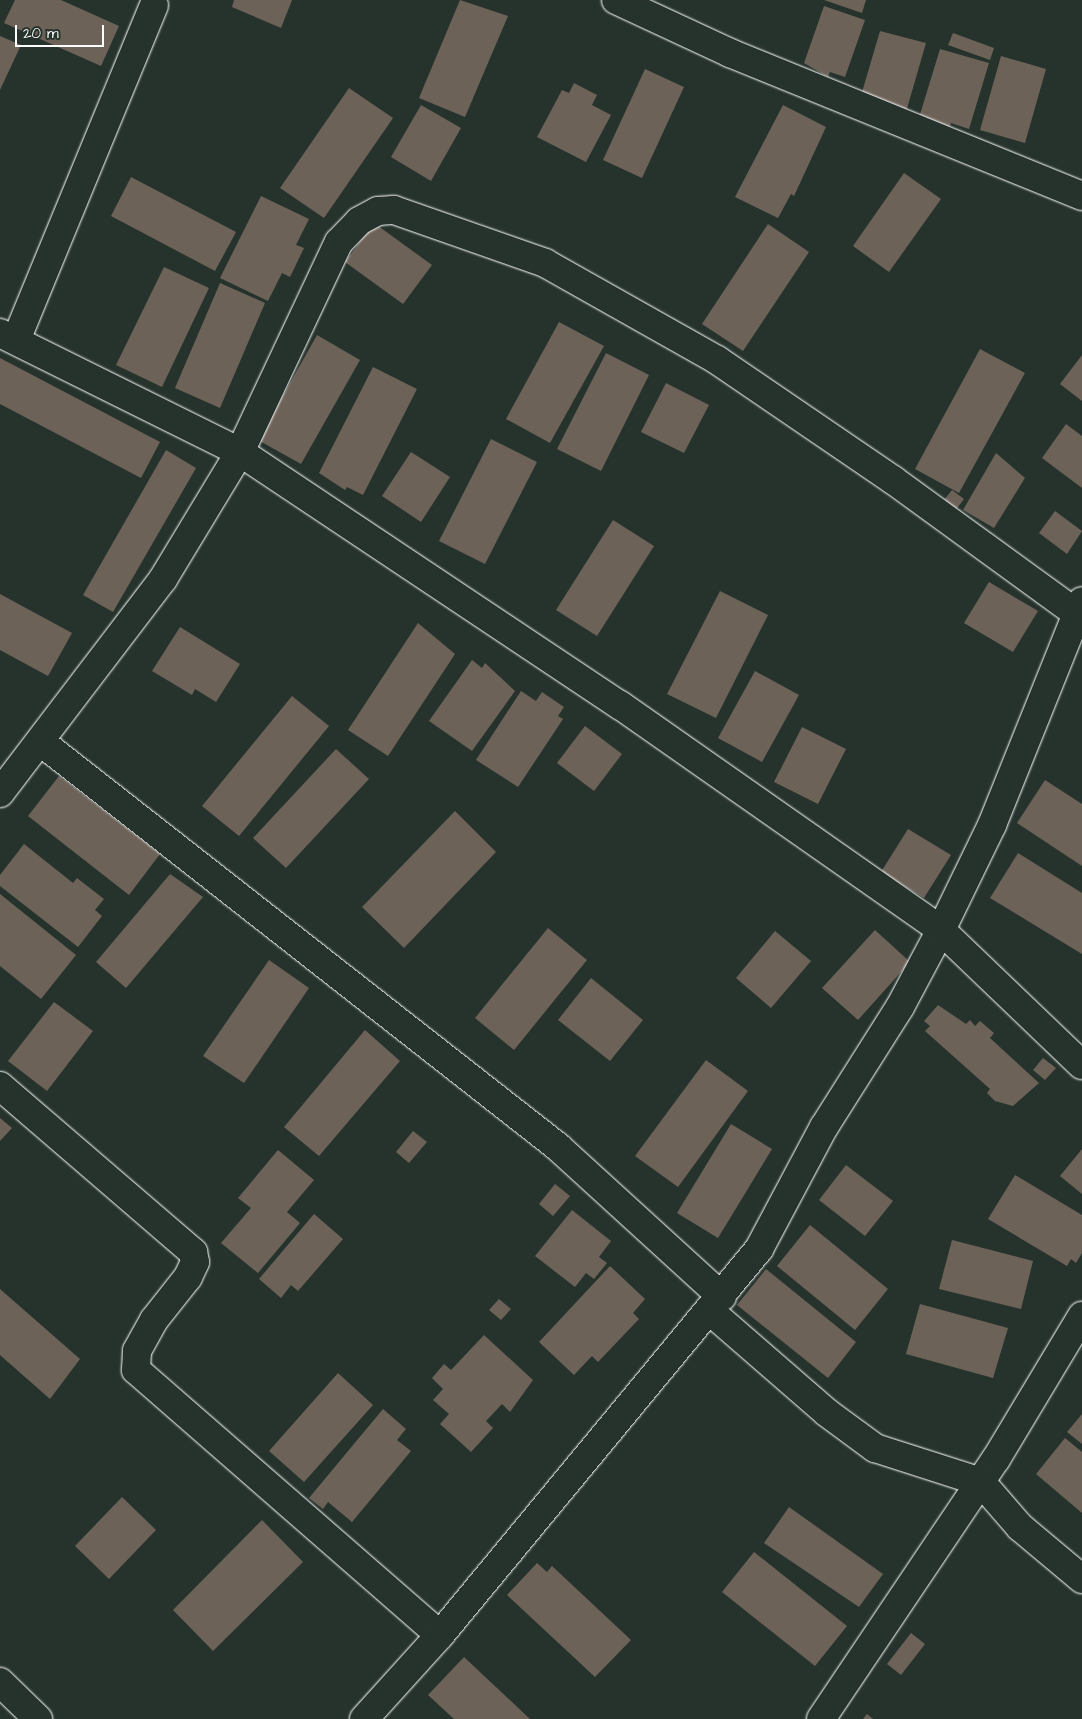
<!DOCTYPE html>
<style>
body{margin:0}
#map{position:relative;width:1082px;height:1719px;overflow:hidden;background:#26332d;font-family:"Architects Daughter",sans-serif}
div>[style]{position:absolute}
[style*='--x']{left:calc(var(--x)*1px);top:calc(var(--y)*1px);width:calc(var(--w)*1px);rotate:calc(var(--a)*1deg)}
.building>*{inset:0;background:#6d6258}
.roads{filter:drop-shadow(0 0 1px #fff) drop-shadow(0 0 1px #fff)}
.street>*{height:28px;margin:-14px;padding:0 14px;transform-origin:14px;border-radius:14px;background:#26332d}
span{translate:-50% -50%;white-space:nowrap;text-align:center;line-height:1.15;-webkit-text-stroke:4.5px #26332d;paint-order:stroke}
.scale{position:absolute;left:15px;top:25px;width:89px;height:22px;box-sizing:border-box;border:2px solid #fff;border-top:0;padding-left:6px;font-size:15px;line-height:18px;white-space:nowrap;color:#fff;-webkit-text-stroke:4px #26332d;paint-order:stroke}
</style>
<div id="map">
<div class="building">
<i style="clip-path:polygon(15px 0,61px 0,119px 26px,101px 66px,4px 23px)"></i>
<i style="clip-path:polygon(234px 0,292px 0,281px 28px,232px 7px)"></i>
<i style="clip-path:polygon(460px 0,508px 16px,465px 117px,419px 98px)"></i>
<i style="clip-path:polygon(824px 0,866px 0,862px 13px)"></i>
<i style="clip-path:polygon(824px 6px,865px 20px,845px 77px,830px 72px,828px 77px,804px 63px)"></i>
<i style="clip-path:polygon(880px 31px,926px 43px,906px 112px,860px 99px)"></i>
<i style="clip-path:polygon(953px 33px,994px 48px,990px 60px,948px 45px)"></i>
<i style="clip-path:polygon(0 36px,21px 45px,0 90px)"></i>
<i style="clip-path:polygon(940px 49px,989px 63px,969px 129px,951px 123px,949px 130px,918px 121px)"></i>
<i style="clip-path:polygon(1001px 56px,1046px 69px,1025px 143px,980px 130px)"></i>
<i style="clip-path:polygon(645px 69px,684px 87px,642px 178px,603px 160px)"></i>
<i style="clip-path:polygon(574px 83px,597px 95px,592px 105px,611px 115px,586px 162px,537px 137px,562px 90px,569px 93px)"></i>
<i style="clip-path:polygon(349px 88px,393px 118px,324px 218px,280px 188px)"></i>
<i style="clip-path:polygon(421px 105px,461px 128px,431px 181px,391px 157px)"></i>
<i style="clip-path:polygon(783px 105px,826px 127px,794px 196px,791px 194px,778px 218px,735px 197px)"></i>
<i style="clip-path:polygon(904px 173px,941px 199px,889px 272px,853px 246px)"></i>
<i style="clip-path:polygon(131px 177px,236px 232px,215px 271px,111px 216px)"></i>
<i style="clip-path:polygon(261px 196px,309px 219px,296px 245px,304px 248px,290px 277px,282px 273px,268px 301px,220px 278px)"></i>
<i style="clip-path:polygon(374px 223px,432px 265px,403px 304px,345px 262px)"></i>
<i style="clip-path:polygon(768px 224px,809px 252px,743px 351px,702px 324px)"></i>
<i style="clip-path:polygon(164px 267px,209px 288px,162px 387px,116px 365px)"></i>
<i style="clip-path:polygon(220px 283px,265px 303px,220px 408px,175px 388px)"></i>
<i style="clip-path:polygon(559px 322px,604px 346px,550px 443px,506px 419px)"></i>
<i style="clip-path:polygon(317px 335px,360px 360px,301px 464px,258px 440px)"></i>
<i style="clip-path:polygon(980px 349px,1025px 373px,959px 493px,915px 469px)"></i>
<i style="clip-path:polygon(606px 353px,649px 375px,601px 471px,557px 449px)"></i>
<i style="clip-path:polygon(1082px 355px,1082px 401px,1060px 384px)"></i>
<i style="clip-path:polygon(0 358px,160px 442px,141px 478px,0 404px)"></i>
<i style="clip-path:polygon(373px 367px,417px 389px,363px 495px,347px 487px,345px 490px,319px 473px)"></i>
<i style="clip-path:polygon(666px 383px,709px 405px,684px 453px,641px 432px)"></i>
<i style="clip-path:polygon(1066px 424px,1082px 436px,1082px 488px,1042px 458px)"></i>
<i style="clip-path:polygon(491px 439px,537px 462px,485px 564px,439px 541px)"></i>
<i style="clip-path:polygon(166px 450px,196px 468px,113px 612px,83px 595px)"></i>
<i style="clip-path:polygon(411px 452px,450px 477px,421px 522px,382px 496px)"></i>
<i style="clip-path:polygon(996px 453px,1025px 478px,994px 528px,963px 510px)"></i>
<i style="clip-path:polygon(952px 490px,964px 499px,952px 515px,940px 505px)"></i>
<i style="clip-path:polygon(1055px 511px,1082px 531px,1067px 554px,1039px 533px)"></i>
<i style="clip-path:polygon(613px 520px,654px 546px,597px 636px,556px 610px)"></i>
<i style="clip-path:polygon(989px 582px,1038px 611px,1013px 652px,964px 623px)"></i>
<i style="clip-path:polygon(720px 591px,768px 615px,716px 718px,667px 694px)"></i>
<i style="clip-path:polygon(0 594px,72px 633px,48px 676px,0 650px)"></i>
<i style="clip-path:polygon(418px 623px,455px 654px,388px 756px,348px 730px)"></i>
<i style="clip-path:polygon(180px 627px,240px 664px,216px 702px,195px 689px,192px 695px,152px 671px)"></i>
<i style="clip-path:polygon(472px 660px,482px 668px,485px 663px,515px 691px,472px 751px,429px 721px)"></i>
<i style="clip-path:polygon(755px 671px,799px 695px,762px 762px,718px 738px)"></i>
<i style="clip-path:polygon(521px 691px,536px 701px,542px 692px,564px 707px,558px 716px,563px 719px,518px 787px,476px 760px)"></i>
<i style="clip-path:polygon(292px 696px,329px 726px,239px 836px,202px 806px)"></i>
<i style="clip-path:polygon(585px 726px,622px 754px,594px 791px,557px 763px)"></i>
<i style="clip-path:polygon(802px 727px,846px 749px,818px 804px,774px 782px)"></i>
<i style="clip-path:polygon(336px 749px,369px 779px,286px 868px,253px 838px)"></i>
<i style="clip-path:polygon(59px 776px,160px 854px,129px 895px,28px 816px)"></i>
<i style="clip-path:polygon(1045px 780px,1082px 804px,1082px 866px,1017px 823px)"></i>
<i style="clip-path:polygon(455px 811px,496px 852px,404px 948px,362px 907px)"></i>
<i style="clip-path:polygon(908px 829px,951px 855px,924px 898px,881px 872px)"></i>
<i style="clip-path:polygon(24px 844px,73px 883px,77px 878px,104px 899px,95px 910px,102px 916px,78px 947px,0 886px,0 875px)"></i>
<i style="clip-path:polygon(1018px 853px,1082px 893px,1082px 954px,990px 898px)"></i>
<i style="clip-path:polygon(170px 874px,203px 897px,126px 988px,96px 962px)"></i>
<i style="clip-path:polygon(0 894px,76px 955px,41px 999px,0 966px)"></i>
<i style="clip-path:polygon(548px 928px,587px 960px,514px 1050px,475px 1018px)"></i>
<i style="clip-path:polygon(875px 930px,910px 962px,858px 1020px,822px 988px)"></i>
<i style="clip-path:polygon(775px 931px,811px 961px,771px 1008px,736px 978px)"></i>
<i style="clip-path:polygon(269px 960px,309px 988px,244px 1083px,203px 1056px)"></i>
<i style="clip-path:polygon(591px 978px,643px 1020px,610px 1061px,558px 1020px)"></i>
<i style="clip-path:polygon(54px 1002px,93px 1031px,47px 1091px,8px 1061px)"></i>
<i style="clip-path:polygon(938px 1005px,966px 1024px,970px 1020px,975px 1026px,980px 1021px,994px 1033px,990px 1038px,1039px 1083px,1013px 1106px,995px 1101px,987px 1093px,990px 1089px,925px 1031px,930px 1026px,924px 1021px)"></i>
<i style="clip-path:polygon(365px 1030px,400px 1061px,319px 1156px,284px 1127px)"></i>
<i style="clip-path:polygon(1043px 1058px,1056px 1068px,1045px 1080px,1033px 1070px)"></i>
<i style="clip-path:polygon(706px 1060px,748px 1091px,678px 1187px,635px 1156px)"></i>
<i style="clip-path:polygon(0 1118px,12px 1128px,0 1141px)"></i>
<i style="clip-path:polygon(731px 1124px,772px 1149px,718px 1238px,677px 1213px)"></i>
<i style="clip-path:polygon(413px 1131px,427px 1142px,409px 1163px,396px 1152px)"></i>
<i style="clip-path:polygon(1082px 1149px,1082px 1194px,1060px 1176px)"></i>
<i style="clip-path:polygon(278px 1150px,314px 1180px,287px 1212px,300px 1223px,258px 1273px,221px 1243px,251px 1208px,238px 1198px)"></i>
<i style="clip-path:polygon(846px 1165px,893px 1201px,865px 1236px,819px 1200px)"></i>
<i style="clip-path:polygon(1015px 1175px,1082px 1215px,1082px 1253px,1076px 1263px,1071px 1259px,1067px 1266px,988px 1219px)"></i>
<i style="clip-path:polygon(555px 1184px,570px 1196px,553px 1216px,539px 1204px)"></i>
<i style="clip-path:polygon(572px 1210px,611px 1241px,599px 1257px,607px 1263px,594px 1279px,586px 1273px,575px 1287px,535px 1256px)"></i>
<i style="clip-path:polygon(314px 1214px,343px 1239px,298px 1291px,291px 1285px,281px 1298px,259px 1279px)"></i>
<i style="clip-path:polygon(810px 1225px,888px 1289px,855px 1330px,777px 1266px)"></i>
<i style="clip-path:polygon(952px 1240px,1033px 1261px,1021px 1309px,939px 1289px)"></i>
<i style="clip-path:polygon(610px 1266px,645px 1299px,633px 1313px,639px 1319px,598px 1362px,592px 1356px,574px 1375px,539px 1342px)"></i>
<i style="clip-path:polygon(766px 1269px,856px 1342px,828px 1378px,737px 1305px)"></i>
<i style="clip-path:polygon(0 1289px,80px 1359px,50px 1399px,0 1355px)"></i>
<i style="clip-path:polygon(499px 1299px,511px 1309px,501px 1320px,489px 1310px)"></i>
<i style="clip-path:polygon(920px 1304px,1008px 1328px,993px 1378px,906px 1354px)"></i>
<i style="clip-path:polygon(484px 1335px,533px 1380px,510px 1412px,502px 1404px,486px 1421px,493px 1428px,471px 1452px,440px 1424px,449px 1414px,433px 1400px,443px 1389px,432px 1378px,444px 1364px,451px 1370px)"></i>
<i style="clip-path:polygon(338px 1373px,373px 1405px,304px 1482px,269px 1451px)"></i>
<i style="clip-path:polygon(383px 1409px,406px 1429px,397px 1440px,411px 1451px,352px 1522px,328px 1502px,323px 1509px,309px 1498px)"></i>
<i style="clip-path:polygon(1082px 1414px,1082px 1444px,1067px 1432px)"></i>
<i style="clip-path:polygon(1065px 1438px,1082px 1452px,1082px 1513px,1036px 1474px)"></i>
<i style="clip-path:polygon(122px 1497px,156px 1530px,109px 1579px,75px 1546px)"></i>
<i style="clip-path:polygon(789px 1507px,883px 1574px,859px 1607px,764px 1543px)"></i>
<i style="clip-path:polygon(262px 1520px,303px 1562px,213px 1651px,173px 1610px)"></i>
<i style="clip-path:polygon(754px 1552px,847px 1626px,815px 1666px,722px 1592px)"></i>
<i style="clip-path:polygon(537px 1563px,547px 1572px,552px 1566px,631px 1640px,595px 1677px,507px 1595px)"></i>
<i style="clip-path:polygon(911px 1633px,925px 1644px,901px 1675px,887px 1664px)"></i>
<i style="clip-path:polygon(464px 1657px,530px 1719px,454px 1719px,428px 1695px)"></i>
<i style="clip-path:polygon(867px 1714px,873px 1719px,863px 1719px)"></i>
</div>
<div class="roads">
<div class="street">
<i style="--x:616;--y:0;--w:126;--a:24.9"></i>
<i style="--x:730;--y:53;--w:380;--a:22.1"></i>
<i style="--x:0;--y:333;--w:268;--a:26.4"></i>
<i style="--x:240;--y:452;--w:457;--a:33.7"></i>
<i style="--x:620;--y:705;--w:392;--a:35"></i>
<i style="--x:941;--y:930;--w:195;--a:43.8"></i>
<i style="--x:16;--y:340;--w:362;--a:-67.6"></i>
<i style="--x:41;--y:742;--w:657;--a:38.07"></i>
<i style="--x:558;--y:1147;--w:222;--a:42.4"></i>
<i style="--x:0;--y:793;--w:269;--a:-52.7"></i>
<i style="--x:163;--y:579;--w:149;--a:-58.8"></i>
<i style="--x:240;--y:452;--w:232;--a:-64.8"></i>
<i style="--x:339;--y:242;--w:29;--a:-46"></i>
<i style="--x:359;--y:221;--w:21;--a:-28"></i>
<i style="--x:378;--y:211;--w:16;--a:-4"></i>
<i style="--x:394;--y:210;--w:160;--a:19.3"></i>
<i style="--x:545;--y:263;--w:197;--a:29.4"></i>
<i style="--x:717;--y:360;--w:213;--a:34.3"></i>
<i style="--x:893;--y:480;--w:226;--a:36"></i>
<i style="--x:0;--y:1086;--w:255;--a:40.7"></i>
<i style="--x:193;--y:1252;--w:10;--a:79"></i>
<i style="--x:195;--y:1262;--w:17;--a:115"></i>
<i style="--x:188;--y:1277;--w:55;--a:128.3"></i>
<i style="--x:154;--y:1320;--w:35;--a:119"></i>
<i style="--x:137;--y:1351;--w:19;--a:93"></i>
<i style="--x:136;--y:1370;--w:403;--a:41.1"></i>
<i style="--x:710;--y:1311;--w:154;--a:41"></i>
<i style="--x:826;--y:1412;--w:61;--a:36.3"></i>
<i style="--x:875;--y:1448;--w:111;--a:17.8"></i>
<i style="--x:981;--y:1482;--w:60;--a:49.1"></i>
<i style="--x:1020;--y:1527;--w:81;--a:40"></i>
<i style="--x:0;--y:1682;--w:53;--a:44.2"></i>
<i style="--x:364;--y:1719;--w:113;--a:-47.9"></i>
<i style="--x:440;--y:1635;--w:501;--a:-50.43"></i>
<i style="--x:759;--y:1249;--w:138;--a:-62"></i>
<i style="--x:824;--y:1127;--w:142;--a:-57.7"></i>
<i style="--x:900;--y:1007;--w:87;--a:-62"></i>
<i style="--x:941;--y:930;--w:117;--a:-64.1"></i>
<i style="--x:992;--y:825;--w:241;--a:-68.1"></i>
<i style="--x:821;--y:1719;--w:313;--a:-56.1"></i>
<i style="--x:996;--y:1459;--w:167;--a:-59"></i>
</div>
</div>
<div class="scale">20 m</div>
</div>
